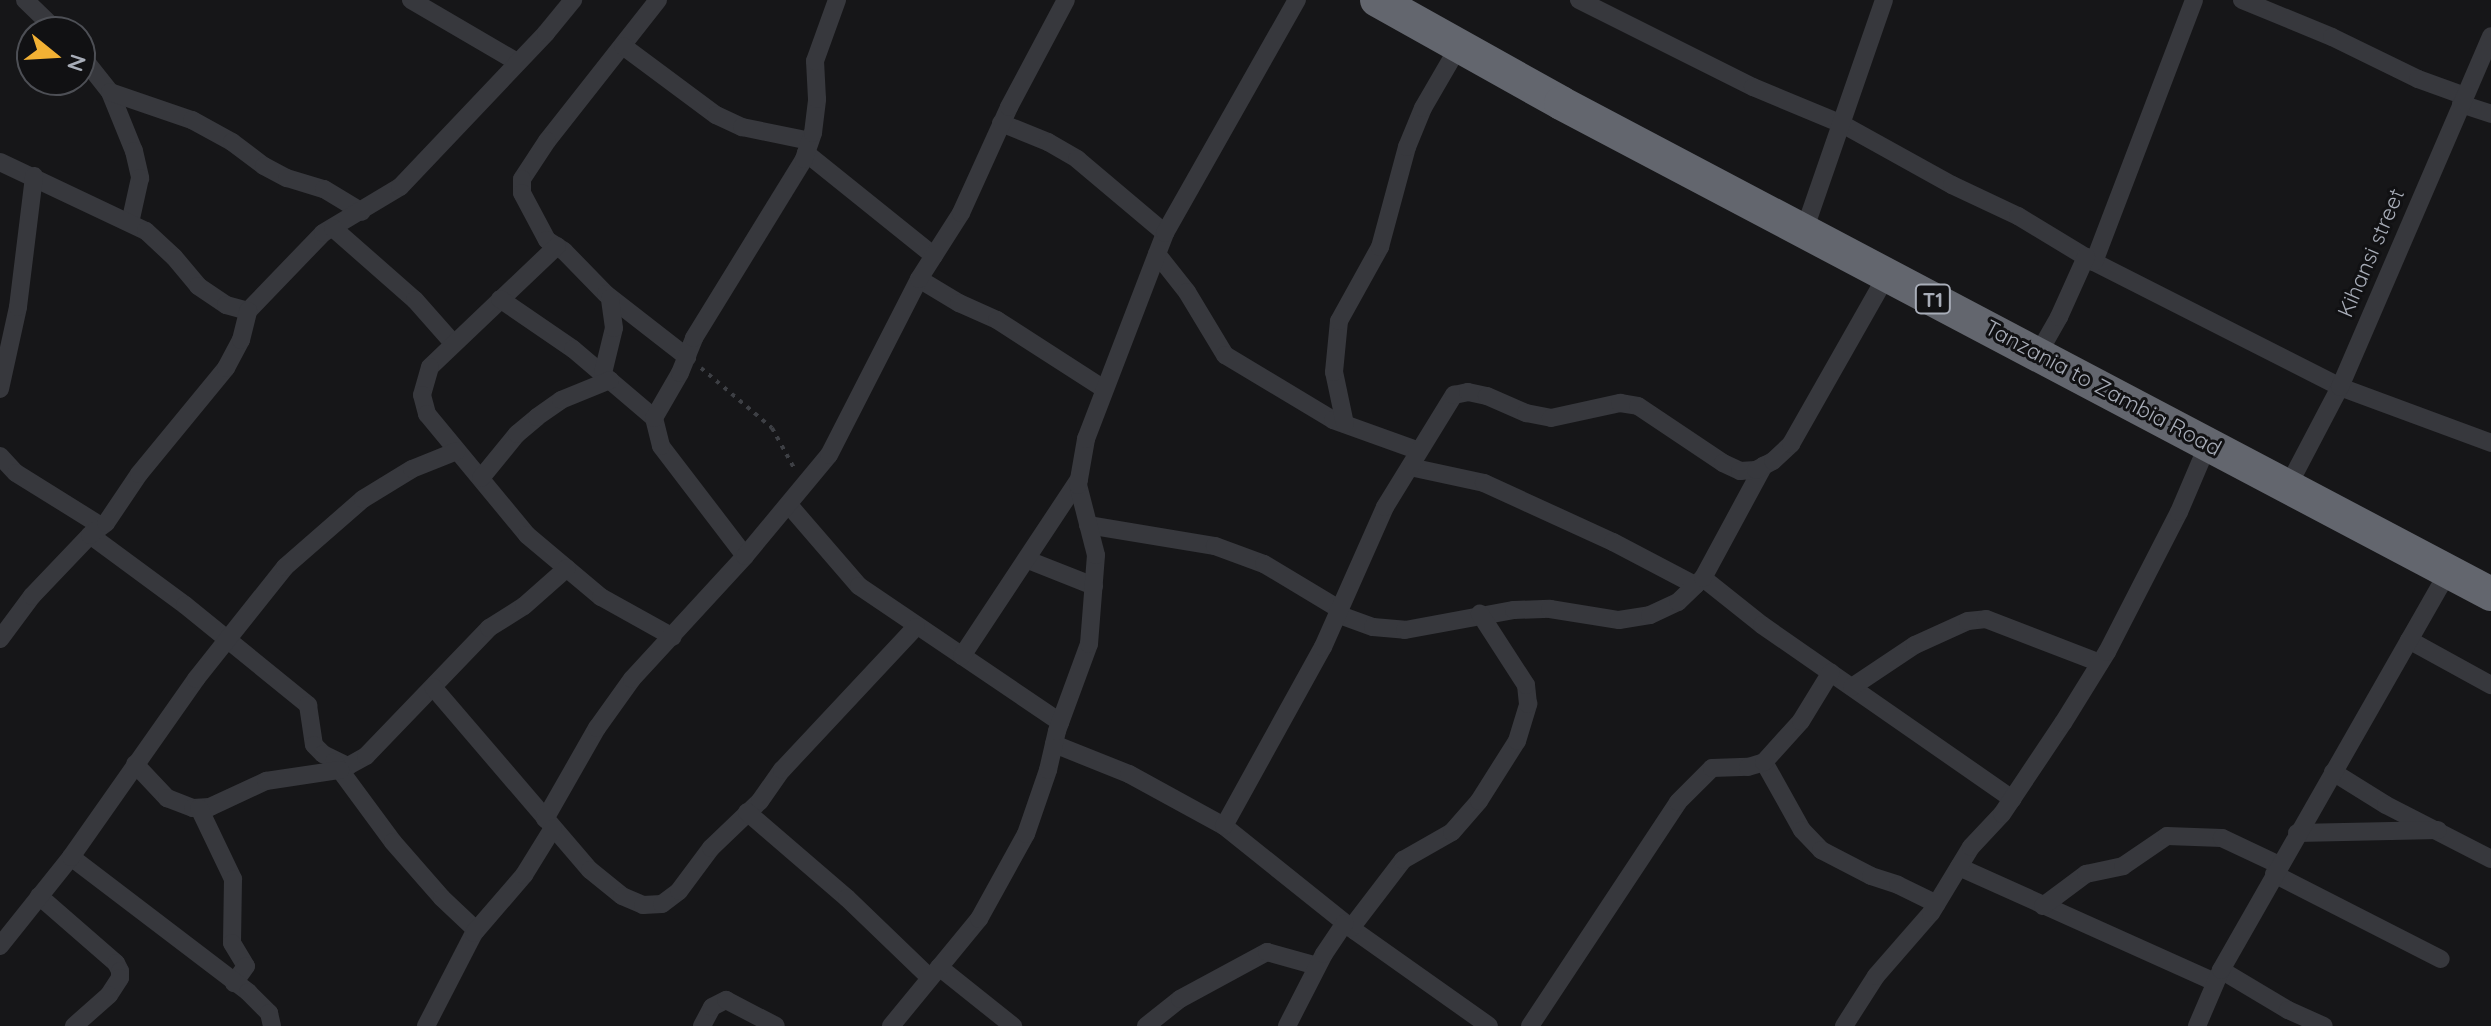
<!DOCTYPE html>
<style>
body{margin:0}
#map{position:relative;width:2491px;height:1026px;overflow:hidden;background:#161618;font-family:Quicksand,sans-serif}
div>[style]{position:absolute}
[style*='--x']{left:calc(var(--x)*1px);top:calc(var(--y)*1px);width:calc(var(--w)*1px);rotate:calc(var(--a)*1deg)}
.path>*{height:4px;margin-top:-2px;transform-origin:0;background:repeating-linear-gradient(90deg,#3d3f44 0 4px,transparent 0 10px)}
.street>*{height:18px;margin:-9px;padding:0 9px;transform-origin:9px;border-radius:9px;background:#37383d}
.highway>*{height:34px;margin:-17px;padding:0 17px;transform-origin:17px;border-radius:17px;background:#63666e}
span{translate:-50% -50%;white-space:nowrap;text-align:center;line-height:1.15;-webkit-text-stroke:6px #111113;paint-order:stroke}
.shield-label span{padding:2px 6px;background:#111113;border:2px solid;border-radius:6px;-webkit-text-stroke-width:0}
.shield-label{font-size:20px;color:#a8adb8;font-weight:700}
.street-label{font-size:22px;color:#a8adb8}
.north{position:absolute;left:16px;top:16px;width:80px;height:80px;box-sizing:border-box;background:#111113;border:2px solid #4d4f55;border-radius:50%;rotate:108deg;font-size:22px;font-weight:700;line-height:32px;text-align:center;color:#a8adb8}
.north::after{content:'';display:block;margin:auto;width:28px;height:36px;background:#f2b134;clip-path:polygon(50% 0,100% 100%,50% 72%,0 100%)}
</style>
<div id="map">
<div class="path">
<i style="--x:701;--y:368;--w:93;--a:40.2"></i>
<i style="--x:772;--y:428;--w:46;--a:61.2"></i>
</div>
<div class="street">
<i style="--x:25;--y:0;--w:46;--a:44.1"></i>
<i style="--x:411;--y:0;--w:123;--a:30.3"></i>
<i style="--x:658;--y:0;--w:179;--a:128.2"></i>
<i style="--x:547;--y:141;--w:45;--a:123.3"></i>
<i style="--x:522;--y:179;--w:14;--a:90"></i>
<i style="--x:522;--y:193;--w:53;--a:62"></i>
<i style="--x:547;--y:240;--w:20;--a:33"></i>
<i style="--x:564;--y:251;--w:60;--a:45.7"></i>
<i style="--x:606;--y:294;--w:103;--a:37.9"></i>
<i style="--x:1579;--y:0;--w:195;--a:26.6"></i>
<i style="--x:1753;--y:87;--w:96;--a:22.6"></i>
<i style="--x:1842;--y:124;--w:126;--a:29"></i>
<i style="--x:1952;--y:185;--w:73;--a:25.2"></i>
<i style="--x:2018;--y:216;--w:89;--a:31.2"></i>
<i style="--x:2094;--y:262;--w:276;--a:26.9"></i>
<i style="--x:2340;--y:387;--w:161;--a:20.3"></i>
<i style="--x:2242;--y:0;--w:97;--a:22.3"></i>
<i style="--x:2332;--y:37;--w:96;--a:26"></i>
<i style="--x:2418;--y:79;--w:50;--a:19.9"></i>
<i style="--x:623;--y:46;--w:116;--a:36.6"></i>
<i style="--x:716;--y:115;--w:29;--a:25"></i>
<i style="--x:742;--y:127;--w:69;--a:11.6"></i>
<i style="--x:80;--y:54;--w:48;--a:51.7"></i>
<i style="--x:110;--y:92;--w:64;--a:67.9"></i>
<i style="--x:134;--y:151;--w:28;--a:77"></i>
<i style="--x:140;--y:178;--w:46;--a:102.5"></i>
<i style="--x:110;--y:92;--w:87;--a:18.9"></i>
<i style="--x:192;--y:120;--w:46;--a:28.8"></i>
<i style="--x:232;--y:142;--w:40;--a:37"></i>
<i style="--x:264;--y:166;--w:26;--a:28"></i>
<i style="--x:287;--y:178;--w:39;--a:17"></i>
<i style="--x:324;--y:189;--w:44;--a:31.2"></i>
<i style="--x:2461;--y:104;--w:32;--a:18"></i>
<i style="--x:1001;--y:123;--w:51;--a:22"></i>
<i style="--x:1048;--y:142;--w:34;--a:30"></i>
<i style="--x:1077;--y:159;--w:115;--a:40.1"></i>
<i style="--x:806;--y:153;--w:164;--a:38.8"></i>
<i style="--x:0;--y:162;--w:161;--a:25.3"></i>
<i style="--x:146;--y:231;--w:38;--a:43"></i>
<i style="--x:174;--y:257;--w:38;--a:50"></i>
<i style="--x:198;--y:286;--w:34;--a:34"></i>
<i style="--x:226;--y:305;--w:23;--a:15"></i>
<i style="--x:248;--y:311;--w:108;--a:-46.1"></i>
<i style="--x:323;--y:233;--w:90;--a:-30.9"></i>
<i style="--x:400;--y:187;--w:212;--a:-46.5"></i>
<i style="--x:546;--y:33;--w:43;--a:-50.7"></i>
<i style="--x:333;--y:228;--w:109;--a:41.3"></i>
<i style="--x:415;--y:300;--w:57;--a:48.5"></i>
<i style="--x:1804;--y:231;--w:244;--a:-70.9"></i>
<i style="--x:557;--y:246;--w:175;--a:136.4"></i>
<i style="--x:430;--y:367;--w:29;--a:106"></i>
<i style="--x:422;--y:395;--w:20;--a:75"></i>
<i style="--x:427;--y:414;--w:157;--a:50.4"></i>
<i style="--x:527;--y:535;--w:97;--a:40"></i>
<i style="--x:601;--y:597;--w:82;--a:29.1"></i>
<i style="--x:1157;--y:254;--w:48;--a:51.7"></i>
<i style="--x:1187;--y:292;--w:74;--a:58.9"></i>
<i style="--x:1225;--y:355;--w:126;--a:31"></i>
<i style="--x:1333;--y:420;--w:91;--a:19.8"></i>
<i style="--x:2094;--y:262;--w:280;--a:-69.1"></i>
<i style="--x:919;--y:279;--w:47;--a:31"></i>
<i style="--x:959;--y:303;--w:42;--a:24.1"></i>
<i style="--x:997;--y:320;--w:127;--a:32.8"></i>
<i style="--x:500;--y:299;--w:88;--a:34.4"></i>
<i style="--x:573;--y:349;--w:106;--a:40.4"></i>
<i style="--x:2038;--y:354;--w:43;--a:-60.4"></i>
<i style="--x:2059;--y:317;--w:66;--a:-65.8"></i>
<i style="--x:603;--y:373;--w:46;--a:-76.3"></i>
<i style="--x:614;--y:328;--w:30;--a:-98"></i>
<i style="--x:0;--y:389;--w:84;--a:-77.6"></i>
<i style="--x:18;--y:307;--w:132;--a:-83"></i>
<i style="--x:1345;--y:424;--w:53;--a:-101.9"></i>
<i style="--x:1334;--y:372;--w:51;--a:-84.4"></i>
<i style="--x:1339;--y:321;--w:85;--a:-61"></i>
<i style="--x:1380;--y:247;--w:104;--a:-74.9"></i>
<i style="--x:1407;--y:147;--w:42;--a:-67.7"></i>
<i style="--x:1423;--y:108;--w:72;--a:-59.9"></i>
<i style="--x:0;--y:456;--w:23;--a:47"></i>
<i style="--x:16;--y:473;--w:100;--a:31.9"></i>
<i style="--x:1410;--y:467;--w:76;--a:12.2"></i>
<i style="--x:1484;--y:483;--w:142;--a:24.6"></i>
<i style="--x:1613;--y:542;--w:93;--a:27.7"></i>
<i style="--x:481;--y:478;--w:57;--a:-50.7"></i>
<i style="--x:517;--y:434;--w:26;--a:-40"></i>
<i style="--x:537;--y:417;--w:29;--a:-35"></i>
<i style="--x:561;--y:400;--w:53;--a:-22.2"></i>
<i style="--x:2288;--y:486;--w:112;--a:-62.3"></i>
<i style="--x:2340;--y:387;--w:382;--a:-66.7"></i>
<i style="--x:789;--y:505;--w:107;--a:49.2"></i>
<i style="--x:859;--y:586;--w:243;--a:34.1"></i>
<i style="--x:1088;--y:525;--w:129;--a:9.4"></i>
<i style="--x:1215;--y:546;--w:52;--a:20.2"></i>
<i style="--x:1264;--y:564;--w:87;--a:31"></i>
<i style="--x:90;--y:535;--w:118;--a:36.4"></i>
<i style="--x:185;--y:605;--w:159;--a:39.1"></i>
<i style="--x:308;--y:705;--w:40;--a:81.5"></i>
<i style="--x:314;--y:745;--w:13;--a:45"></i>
<i style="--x:323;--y:754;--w:28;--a:26"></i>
<i style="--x:348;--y:766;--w:21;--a:-29"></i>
<i style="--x:366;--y:756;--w:178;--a:-46.1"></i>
<i style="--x:489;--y:628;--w:41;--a:-32.2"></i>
<i style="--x:524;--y:606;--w:57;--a:-41.5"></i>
<i style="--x:745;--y:556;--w:138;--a:-127.4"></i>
<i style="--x:661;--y:446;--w:29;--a:-104"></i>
<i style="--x:654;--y:418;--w:52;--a:-60"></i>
<i style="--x:680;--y:373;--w:38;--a:-68"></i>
<i style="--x:694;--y:338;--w:210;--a:-58.4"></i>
<i style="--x:804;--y:159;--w:28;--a:-71"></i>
<i style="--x:813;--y:133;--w:34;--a:-83"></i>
<i style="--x:817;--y:99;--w:38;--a:-93"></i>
<i style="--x:815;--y:61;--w:65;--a:-70.2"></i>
<i style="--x:1028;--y:560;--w:71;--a:21.5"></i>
<i style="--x:1703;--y:578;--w:75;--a:38.5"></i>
<i style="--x:1762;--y:625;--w:305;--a:34.8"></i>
<i style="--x:1337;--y:614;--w:38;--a:20"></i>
<i style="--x:1373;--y:627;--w:32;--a:5"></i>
<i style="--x:1405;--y:630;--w:111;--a:-10.4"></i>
<i style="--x:1514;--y:610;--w:36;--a:-2"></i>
<i style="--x:1550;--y:609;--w:70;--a:9.1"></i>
<i style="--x:1619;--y:620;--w:31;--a:-9"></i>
<i style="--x:1650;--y:615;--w:31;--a:-25"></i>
<i style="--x:1678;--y:602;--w:35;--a:-44"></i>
<i style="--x:1703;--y:578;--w:128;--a:-61.6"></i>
<i style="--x:0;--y:639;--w:54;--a:-53.3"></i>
<i style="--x:32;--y:596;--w:84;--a:-46.4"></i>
<i style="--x:90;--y:535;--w:20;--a:-37"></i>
<i style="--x:106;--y:523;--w:59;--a:-56"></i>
<i style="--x:139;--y:474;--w:137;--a:-50.6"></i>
<i style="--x:226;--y:368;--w:32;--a:-62"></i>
<i style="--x:241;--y:340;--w:30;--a:-76"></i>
<i style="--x:2409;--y:640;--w:94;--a:28.8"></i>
<i style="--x:962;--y:656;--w:212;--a:-56.5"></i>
<i style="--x:433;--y:687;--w:241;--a:49.4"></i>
<i style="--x:590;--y:870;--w:41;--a:39.1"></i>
<i style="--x:622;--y:896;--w:23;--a:23"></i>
<i style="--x:643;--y:905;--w:19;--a:-3"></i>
<i style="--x:662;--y:904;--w:21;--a:-37"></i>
<i style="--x:679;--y:891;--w:54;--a:-53.3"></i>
<i style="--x:711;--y:848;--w:68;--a:-43.8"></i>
<i style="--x:760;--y:801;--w:38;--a:-55"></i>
<i style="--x:782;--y:770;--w:196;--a:-46.9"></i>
<i style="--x:1852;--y:687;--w:76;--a:-33.7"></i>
<i style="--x:1915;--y:645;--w:58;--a:-24.4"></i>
<i style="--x:1968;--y:621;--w:18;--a:-6"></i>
<i style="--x:1986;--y:619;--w:122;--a:21.1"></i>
<i style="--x:1054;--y:744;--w:81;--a:21.8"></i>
<i style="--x:1129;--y:774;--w:108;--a:28.7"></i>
<i style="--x:1224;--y:826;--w:168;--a:38.7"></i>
<i style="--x:1355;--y:931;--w:164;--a:35.3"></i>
<i style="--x:334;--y:762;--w:99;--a:53.6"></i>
<i style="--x:393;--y:842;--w:74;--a:48.8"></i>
<i style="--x:442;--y:898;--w:47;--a:43.3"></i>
<i style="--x:1764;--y:762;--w:78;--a:60.8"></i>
<i style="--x:1802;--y:830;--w:28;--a:46"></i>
<i style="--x:1821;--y:850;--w:56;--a:27.5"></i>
<i style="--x:1871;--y:876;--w:28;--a:18"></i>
<i style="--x:1898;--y:885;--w:43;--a:26"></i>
<i style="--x:135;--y:764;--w:47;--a:46.7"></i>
<i style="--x:167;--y:798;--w:28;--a:21"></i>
<i style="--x:193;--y:808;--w:17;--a:-3"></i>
<i style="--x:210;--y:807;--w:62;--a:-24.9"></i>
<i style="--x:266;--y:781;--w:75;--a:-8.5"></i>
<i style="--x:2333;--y:772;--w:62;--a:31.9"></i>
<i style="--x:2386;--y:805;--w:118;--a:27.2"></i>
<i style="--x:199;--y:808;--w:79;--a:64.4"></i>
<i style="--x:233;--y:879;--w:64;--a:90.9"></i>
<i style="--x:232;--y:943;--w:27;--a:59"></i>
<i style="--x:246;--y:966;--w:21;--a:125"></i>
<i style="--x:747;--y:812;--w:132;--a:40.7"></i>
<i style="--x:847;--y:898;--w:115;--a:43.9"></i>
<i style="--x:545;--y:819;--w:105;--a:-60.3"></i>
<i style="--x:597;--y:728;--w:60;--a:-54.5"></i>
<i style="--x:632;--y:679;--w:167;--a:-47.4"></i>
<i style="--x:745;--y:556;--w:131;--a:-50.3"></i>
<i style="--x:829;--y:455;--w:198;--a:-62.9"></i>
<i style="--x:919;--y:279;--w:78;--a:-57.5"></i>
<i style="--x:961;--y:213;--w:116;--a:-65.6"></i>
<i style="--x:1009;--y:107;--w:121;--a:-62"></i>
<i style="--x:1224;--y:826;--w:205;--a:-61.1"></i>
<i style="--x:1323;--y:647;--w:153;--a:-66.1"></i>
<i style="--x:1385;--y:507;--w:132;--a:-58.4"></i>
<i style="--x:1454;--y:395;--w:14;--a:-12"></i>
<i style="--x:1468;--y:392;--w:19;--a:12"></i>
<i style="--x:1487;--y:396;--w:43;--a:23.6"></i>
<i style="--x:1526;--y:413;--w:25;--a:11"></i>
<i style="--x:1551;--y:418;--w:71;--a:-12.3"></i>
<i style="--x:1620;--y:403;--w:18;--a:9"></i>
<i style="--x:1638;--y:406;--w:102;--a:33.8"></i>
<i style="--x:1723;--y:463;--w:19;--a:25"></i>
<i style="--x:1740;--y:471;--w:16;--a:-4"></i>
<i style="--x:1756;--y:470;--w:19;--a:-28"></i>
<i style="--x:1773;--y:461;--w:25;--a:-43"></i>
<i style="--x:1791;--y:444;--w:194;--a:-60.4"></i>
<i style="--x:2297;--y:833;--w:141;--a:-1.2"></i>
<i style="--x:71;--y:857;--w:223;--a:37.3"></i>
<i style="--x:248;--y:992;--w:30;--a:45"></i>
<i style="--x:269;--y:1013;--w:13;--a:77"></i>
<i style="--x:1959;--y:867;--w:281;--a:24.2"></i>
<i style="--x:2274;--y:874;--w:187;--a:27"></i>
<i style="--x:39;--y:896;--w:102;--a:41"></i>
<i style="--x:116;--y:963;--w:9;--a:63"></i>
<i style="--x:120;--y:971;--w:7;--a:90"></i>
<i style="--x:120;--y:978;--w:20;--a:123"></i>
<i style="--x:109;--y:995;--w:47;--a:138.5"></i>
<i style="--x:2043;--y:906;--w:54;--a:-36.7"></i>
<i style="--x:2086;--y:874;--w:38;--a:-12"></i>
<i style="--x:2123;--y:866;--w:53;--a:-34.3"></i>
<i style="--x:2167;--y:836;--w:55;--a:2.1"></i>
<i style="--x:2222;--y:838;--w:63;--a:25.3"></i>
<i style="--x:1351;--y:928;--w:86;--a:-52.6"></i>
<i style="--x:1403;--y:860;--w:56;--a:-29.7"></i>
<i style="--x:1452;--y:832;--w:41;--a:-48.9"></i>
<i style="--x:1479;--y:801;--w:71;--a:-57.7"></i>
<i style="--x:1517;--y:741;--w:39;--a:-73"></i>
<i style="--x:1528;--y:704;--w:19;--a:-96"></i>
<i style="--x:1526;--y:685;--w:85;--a:-122.9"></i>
<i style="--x:0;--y:946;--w:114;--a:-51.4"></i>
<i style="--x:71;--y:857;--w:218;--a:-54.9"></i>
<i style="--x:196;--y:679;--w:143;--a:-51.5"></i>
<i style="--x:285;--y:567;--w:103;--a:-41.1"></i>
<i style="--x:363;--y:499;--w:57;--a:-31.5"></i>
<i style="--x:412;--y:469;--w:48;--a:-21.8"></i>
<i style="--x:939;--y:967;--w:95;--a:38.6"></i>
<i style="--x:2221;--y:970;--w:78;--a:30.8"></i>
<i style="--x:2288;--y:1010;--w:39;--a:24"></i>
<i style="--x:426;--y:1026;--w:105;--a:-62.7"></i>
<i style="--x:474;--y:933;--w:77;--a:-49.2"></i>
<i style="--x:524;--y:875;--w:55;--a:-58.3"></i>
<i style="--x:702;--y:1026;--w:21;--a:-62"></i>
<i style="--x:712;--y:1007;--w:16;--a:-27"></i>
<i style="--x:726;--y:1000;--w:56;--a:27.5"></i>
<i style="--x:891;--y:1026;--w:139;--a:-50.6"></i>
<i style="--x:979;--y:919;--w:97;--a:-61.1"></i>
<i style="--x:1026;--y:834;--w:68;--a:-71"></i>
<i style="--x:1048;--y:770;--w:40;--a:-77"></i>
<i style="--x:1057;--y:731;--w:93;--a:-69.8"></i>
<i style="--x:1089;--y:644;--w:89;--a:-85.5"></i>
<i style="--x:1096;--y:555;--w:72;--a:-104.4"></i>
<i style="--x:1078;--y:485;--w:47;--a:-80.1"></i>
<i style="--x:1086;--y:439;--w:221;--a:-69"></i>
<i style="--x:1165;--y:233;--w:268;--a:-60.5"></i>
<i style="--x:1146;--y:1026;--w:43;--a:-38.5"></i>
<i style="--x:1180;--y:999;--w:99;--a:-28.4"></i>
<i style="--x:1267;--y:952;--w:52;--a:15.6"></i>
<i style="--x:1287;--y:1026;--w:81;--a:-62.8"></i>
<i style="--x:1324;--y:954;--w:37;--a:-56"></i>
<i style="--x:1530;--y:1026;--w:268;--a:-56.5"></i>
<i style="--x:1678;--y:802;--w:48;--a:-45"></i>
<i style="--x:1712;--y:768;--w:36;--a:-2"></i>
<i style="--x:1748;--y:767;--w:17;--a:-17"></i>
<i style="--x:1764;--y:762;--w:55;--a:-47.9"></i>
<i style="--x:1801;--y:721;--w:57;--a:-58.5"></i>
<i style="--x:1844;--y:1026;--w:59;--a:-57.4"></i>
<i style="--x:1876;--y:976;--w:84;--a:-48.9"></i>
<i style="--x:1931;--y:913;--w:77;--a:-58.8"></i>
<i style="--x:1971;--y:847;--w:45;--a:-46.8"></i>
<i style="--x:2002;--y:814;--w:110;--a:-56.2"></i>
<i style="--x:2063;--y:723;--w:84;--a:-58.2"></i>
<i style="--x:2107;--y:652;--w:157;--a:-62.8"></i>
<i style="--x:2179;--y:512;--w:74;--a:-66.9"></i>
<i style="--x:2197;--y:1026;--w:61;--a:-66.8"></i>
<i style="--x:2221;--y:970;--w:460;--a:-60.3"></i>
</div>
<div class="highway">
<i style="--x:1377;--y:0;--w:211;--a:29.2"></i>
<i style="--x:1561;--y:103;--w:1052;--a:27.83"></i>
</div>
<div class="shield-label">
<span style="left:1933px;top:299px">T1</span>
</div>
<div class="street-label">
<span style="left:2371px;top:253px;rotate:-67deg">Kihansi street</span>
<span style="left:2103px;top:388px;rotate:28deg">Tanzania to Zambia Road</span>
</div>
<div class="north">N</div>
</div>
